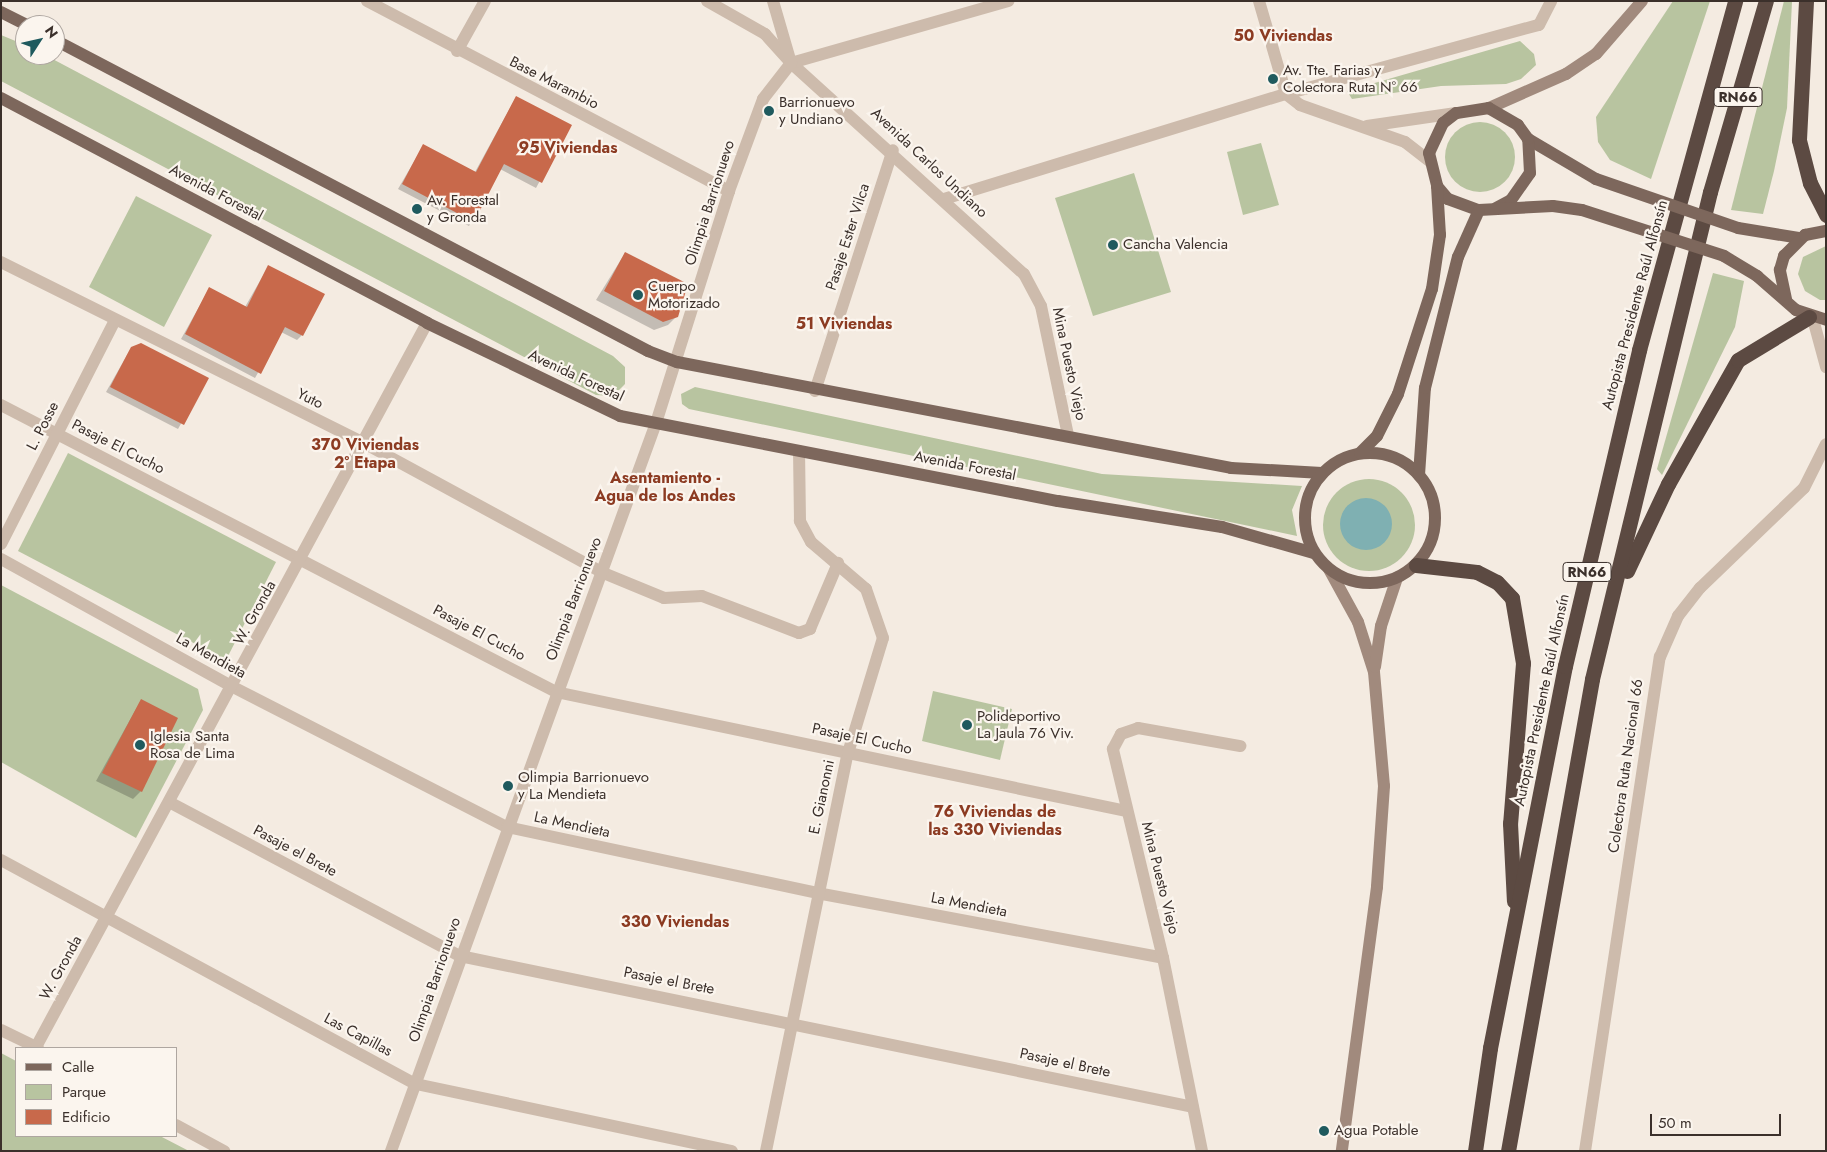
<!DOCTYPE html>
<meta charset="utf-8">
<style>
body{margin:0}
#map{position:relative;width:1827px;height:1152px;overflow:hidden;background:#f4ebe1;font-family:Jost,sans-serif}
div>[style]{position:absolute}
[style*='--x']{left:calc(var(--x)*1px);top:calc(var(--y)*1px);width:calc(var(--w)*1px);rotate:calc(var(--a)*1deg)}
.green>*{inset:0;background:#b8c4a0}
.round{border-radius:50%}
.water>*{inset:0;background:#7fb0b2}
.shadow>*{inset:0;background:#0003}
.building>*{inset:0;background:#c8694b}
.minor>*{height:12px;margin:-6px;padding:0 6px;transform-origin:6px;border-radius:6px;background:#cdbbac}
.tertiary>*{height:12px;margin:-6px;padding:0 6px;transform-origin:6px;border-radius:6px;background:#cdbbac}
.secondary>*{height:12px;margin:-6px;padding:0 6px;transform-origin:6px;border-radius:6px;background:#a18a7d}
.primary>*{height:12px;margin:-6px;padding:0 6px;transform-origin:6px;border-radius:6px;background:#7d675c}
.primary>.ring{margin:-6px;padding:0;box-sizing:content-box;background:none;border:12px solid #7d675c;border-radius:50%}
.motorway>*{height:15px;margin:-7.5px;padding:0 7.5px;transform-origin:7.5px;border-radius:7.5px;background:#5c4a42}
.primary-bridge>*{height:12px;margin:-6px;padding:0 6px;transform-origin:6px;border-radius:6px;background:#7d675c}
.dots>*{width:14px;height:14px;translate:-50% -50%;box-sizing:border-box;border:2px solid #fbf5ee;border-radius:50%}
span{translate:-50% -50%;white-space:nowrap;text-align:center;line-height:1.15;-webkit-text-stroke:4.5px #fbf5ee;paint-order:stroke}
.shield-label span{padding:1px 4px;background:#fbf5ee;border:1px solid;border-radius:4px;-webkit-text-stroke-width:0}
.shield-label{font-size:14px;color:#3b302b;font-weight:700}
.poi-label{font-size:15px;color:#3b302b}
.left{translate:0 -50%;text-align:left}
.street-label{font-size:15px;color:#3b302b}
.neighbourhood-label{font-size:16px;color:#8c3b22;font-weight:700}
.frame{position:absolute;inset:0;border:2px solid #3b302b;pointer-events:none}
.legend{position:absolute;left:15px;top:1047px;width:162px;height:90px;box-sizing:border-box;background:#fbf5ee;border:1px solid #aea6a0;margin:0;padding:6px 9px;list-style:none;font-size:15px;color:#3b302b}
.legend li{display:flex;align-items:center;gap:10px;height:25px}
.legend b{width:25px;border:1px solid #aea6a0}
.north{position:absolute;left:15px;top:15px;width:50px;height:50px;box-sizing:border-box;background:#fbf5ee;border:1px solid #aea6a0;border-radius:50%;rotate:55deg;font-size:14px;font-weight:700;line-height:20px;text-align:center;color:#3b302b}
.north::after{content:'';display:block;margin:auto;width:18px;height:22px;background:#1f5a5e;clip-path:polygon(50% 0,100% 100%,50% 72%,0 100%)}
.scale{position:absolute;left:1650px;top:1114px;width:131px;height:22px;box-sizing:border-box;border:2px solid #3b302b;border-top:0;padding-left:6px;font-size:15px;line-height:18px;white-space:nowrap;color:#3b302b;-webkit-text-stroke:4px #fbf5ee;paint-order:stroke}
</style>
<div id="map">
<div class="green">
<i style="clip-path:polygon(1673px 1px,1710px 1px,1651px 179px,1610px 160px,1598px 142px,1596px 117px)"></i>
<i style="clip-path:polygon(1784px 1px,1792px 1px,1787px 108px,1774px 171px,1763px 214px,1731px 210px)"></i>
<i style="clip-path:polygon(1px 35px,25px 45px,25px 55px,45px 55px,613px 356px,625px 367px,625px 384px,613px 396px,596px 395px,1px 81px)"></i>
<i style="clip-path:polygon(1520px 41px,1534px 54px,1536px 65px,1521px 79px,1506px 84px,1441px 86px,1352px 99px,1347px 91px)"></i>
<i class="round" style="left:1445px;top:122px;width:70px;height:70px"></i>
<i style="clip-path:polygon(1261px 143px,1279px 205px,1243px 215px,1227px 152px)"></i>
<i style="clip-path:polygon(1134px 173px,1171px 292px,1093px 316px,1055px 198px)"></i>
<i style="clip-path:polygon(136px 196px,212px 235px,164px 327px,89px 287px)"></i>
<i style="clip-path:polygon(1826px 246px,1826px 300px,1820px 300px,1805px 291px,1798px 274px,1803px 257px)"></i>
<i style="clip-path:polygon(1713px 273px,1744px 281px,1735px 327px,1662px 475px,1657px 469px)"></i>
<i style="clip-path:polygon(695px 387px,1102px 474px,1302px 486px,1292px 510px,1297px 536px,689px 409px,682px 404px,681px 394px)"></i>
<i style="clip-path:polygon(68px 453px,276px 562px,226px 660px,18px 551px)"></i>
<i class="round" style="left:1323px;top:479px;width:92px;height:92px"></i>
<i style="clip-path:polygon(1px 585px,198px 689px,203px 710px,136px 838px,1px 762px)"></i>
<i style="clip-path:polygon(933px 691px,1012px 709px,1000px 760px,922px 741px)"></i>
<i style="clip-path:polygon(1px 1053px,16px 1061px,16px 1136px,160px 1136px,189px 1151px,1px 1151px)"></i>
</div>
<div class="water">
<i class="round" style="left:1340px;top:498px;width:52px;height:52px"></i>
</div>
<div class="shadow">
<i style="clip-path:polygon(516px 97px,570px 125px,536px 188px,500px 169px,469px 226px,398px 189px,423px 146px,475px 172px)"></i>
<i style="clip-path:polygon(625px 253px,677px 316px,668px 325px,654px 330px,596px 300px)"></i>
<i style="clip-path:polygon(268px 267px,323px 294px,302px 335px,297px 340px,281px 332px,255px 378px,181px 339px,209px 289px,245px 307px)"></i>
<i style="clip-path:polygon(131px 348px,207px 378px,178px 429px,106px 392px)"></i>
<i style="clip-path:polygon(141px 700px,141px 791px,133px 799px,96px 781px)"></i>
</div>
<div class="building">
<i style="clip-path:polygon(516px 96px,572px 125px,542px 183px,504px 164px,474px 222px,402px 184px,423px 144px,476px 172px)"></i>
<i style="clip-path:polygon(625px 252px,688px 284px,678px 317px,663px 322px,604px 291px)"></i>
<i style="clip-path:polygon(268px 265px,325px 294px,303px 336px,285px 327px,261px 374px,185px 334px,209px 287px,247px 307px)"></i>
<i style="clip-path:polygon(141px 343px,209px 378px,184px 425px,110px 387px,131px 347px)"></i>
<i style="clip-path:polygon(141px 699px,178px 718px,142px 792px,102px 773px)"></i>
</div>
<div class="minor">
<i style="--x:367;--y:1;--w:409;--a:27.7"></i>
<i style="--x:707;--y:1;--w:67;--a:29.6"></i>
<i style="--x:765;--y:34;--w:39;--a:48"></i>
<i style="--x:791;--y:63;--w:314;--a:42.2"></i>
<i style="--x:1024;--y:274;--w:36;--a:62"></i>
<i style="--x:1041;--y:306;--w:132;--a:78.2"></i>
<i style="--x:457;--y:51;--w:57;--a:-60.8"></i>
<i style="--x:791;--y:63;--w:226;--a:-15.9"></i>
<i style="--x:944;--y:199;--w:358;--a:-17.1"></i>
<i style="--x:1286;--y:94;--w:262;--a:-15.3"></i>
<i style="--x:1539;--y:25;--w:27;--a:-63"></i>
<i style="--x:1;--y:262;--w:403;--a:26.5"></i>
<i style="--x:362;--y:442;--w:272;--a:28.5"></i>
<i style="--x:601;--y:572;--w:68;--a:22.4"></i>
<i style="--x:664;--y:598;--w:38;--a:-3"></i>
<i style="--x:702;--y:596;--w:104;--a:20.9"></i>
<i style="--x:799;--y:633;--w:12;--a:-20"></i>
<i style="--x:810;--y:629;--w:72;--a:-67"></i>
<i style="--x:815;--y:391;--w:253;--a:-72.1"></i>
<i style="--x:1;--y:405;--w:625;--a:27.34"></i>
<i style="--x:556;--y:692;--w:582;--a:11.79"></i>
<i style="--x:1;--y:544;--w:249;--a:-63"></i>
<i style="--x:1;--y:559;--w:265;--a:28.9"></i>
<i style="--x:233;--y:687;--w:308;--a:27.1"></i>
<i style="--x:507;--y:827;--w:317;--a:12"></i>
<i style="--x:817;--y:893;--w:352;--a:10.6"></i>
<i style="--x:169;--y:802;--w:329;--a:27.9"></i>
<i style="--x:460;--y:956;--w:748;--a:11.64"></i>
<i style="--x:1;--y:860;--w:472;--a:28.4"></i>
<i style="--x:416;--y:1084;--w:323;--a:12"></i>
<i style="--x:1;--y:1030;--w:41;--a:25.9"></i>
<i style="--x:36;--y:1047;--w:823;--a:-61.63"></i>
<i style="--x:176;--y:1125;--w:55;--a:28.4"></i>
<i style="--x:391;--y:1151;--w:775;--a:-70"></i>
<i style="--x:766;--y:1151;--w:406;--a:-78.4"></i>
<i style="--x:848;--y:753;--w:120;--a:-73.1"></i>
<i style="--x:883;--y:638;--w:52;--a:-109.1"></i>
<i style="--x:866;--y:589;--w:72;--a:-139.5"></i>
<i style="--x:811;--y:542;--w:24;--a:-118"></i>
<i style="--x:800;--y:521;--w:70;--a:-90.8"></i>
<i style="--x:1202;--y:1151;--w:197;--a:-101.4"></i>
<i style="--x:1163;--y:958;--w:215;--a:-103.5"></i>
<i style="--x:1113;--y:749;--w:17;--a:-62"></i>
<i style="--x:1121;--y:734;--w:18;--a:-19"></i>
<i style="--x:1138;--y:728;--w:104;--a:10"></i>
</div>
<div class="tertiary">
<i style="--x:1259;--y:1;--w:97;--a:73.8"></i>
<i style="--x:1286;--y:94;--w:18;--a:38"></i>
<i style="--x:1300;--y:105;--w:111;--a:19.4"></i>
<i style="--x:1405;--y:142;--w:31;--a:38"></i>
<i style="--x:1367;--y:126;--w:90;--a:-8.3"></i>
<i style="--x:1813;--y:319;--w:50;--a:74.8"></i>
<i style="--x:656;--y:423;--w:243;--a:-72.5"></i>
<i style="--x:729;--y:191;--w:98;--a:-69.7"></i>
<i style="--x:763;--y:99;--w:46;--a:-52.1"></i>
<i style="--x:791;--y:63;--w:65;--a:-106.2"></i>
<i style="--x:1585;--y:1151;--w:500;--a:-81.4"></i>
<i style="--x:1660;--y:657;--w:45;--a:-66.3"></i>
<i style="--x:1678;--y:616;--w:36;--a:-52"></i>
<i style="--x:1700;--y:588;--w:144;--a:-43.9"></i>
<i style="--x:1804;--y:488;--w:49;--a:-63.4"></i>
</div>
<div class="secondary">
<i style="--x:1489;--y:108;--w:84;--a:-23.8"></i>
<i style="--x:1566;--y:74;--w:36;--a:-34"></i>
<i style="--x:1596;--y:54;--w:70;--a:-49"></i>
<i style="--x:1329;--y:569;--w:60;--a:61.3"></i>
<i style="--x:1358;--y:622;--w:52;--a:72.3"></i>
<i style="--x:1374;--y:672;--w:114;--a:85"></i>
<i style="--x:1384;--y:786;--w:101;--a:94"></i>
<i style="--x:1377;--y:887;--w:266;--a:97.6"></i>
<i style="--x:1375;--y:667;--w:41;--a:-81.7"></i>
<i style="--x:1381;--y:626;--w:51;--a:-71.6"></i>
</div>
<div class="primary">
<i style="--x:1;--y:12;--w:28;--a:27"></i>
<i style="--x:55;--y:40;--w:670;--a:27.67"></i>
<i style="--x:648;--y:351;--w:31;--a:21"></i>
<i style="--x:677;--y:362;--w:564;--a:10.83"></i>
<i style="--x:1231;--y:468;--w:91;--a:3.1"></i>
<i style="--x:1;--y:98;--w:482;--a:27.8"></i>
<i style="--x:427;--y:323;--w:214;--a:25.7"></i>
<i style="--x:620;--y:416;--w:446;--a:11"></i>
<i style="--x:1058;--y:501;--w:166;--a:9"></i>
<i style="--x:1222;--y:527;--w:96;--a:15.8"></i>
<i style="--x:1528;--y:139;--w:79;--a:30.5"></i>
<i style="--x:1496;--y:208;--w:17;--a:-28"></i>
<i style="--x:1511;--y:200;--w:33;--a:-55"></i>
<i style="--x:1530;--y:173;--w:34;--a:-93"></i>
<i style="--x:1528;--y:139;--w:17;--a:-126"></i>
<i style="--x:1518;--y:125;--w:34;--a:-150"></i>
<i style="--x:1489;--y:108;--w:33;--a:171"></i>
<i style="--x:1456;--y:113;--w:16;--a:142"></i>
<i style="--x:1443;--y:123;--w:33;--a:115"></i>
<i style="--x:1429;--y:153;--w:34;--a:76"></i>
<i style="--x:1437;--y:186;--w:17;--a:50"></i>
<i style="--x:1448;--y:199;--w:33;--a:20"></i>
<i style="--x:1479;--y:210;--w:74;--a:-3.1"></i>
<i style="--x:1553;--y:206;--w:29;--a:8"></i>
<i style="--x:1738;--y:228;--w:63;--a:9.2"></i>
<i style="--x:1724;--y:256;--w:39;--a:31"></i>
<i style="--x:1757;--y:276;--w:52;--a:41.1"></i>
<i style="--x:1796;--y:310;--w:32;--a:18"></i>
<i style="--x:1786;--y:299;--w:30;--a:-102"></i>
<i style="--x:1780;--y:270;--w:15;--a:-74"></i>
<i style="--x:1784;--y:256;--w:30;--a:-45"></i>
<i style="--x:1805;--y:235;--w:21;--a:-11"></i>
<i class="ring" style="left:1305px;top:453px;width:118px;height:118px"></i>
<i style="--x:1360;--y:453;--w:24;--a:-45"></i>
<i style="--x:1377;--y:436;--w:47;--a:-63.4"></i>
<i style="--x:1398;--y:394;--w:110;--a:-72.1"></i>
<i style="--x:1432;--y:289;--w:55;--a:-81.6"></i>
<i style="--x:1440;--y:235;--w:49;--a:-93.5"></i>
<i style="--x:1419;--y:475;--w:87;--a:-86.1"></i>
<i style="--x:1425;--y:388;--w:135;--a:-75.9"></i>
<i style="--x:1458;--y:257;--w:51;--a:-65.9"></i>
</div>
<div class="motorway">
<i style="--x:1806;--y:1;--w:139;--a:92.9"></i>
<i style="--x:1799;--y:140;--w:44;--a:75.7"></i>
<i style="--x:1810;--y:183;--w:36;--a:63"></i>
<i style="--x:1416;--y:565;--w:61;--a:6.5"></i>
<i style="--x:1477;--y:572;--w:22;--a:27"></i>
<i style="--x:1497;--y:582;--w:22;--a:47"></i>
<i style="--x:1512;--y:598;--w:66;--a:80.4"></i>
<i style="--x:1523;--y:663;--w:161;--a:94.6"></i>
<i style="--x:1510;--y:823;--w:78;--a:87.1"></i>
<i style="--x:1627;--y:571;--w:96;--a:-64.8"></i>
<i style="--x:1668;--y:484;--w:142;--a:-60.6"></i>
<i style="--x:1738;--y:360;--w:83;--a:-31.2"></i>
<i style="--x:1475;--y:1151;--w:104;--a:-81.7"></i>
<i style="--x:1490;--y:1048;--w:389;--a:-78.9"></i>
<i style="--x:1565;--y:666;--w:325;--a:-76.8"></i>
<i style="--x:1639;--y:350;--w:362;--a:-74.6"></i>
<i style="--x:1508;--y:1151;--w:479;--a:-79.9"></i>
<i style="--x:1592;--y:679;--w:501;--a:-76.38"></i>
<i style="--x:1710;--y:192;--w:199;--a:-73.7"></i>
</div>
<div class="primary-bridge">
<i style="--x:1596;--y:179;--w:150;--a:19"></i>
<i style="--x:1582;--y:210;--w:149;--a:17.9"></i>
</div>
<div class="dots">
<i style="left:1273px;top:79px;background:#1f5a5e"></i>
<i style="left:769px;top:111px;background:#1f5a5e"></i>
<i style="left:417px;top:209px;background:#1f5a5e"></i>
<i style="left:1113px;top:245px;background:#1f5a5e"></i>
<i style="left:638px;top:295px;background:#1f5a5e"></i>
<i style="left:967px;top:725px;background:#1f5a5e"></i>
<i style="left:140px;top:745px;background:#1f5a5e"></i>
<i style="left:508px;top:786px;background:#1f5a5e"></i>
<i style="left:1324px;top:1131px;background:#1f5a5e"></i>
</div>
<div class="shield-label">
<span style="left:1738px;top:97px">RN66</span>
<span style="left:1587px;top:572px">RN66</span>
</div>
<div class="poi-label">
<span class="left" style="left:1283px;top:79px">Av. Tte. Farias y<br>Colectora Ruta N° 66</span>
<span class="left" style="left:779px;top:111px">Barrionuevo<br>y Undiano</span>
<span class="left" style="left:427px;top:209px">Av. Forestal<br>y Gronda</span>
<span class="left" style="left:1123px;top:245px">Cancha Valencia</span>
<span class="left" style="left:648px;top:295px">Cuerpo<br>Motorizado</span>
<span class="left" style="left:977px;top:725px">Polideportivo<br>La Jaula 76 Viv.</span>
<span class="left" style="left:150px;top:745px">Iglesia Santa<br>Rosa de Lima</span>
<span class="left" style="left:518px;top:786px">Olimpia Barrionuevo<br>y La Mendieta</span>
<span class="left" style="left:1334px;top:1131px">Agua Potable</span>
</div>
<div class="street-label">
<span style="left:554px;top:83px;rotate:27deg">Base Marambio</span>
<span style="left:929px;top:163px;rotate:43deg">Avenida Carlos Undiano</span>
<span style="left:216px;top:193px;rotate:28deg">Avenida Forestal</span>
<span style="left:710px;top:203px;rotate:-72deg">Olimpia Barrionuevo</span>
<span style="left:848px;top:237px;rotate:-72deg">Pasaje Ester Vilca</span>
<span style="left:1635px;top:305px;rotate:-75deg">Autopista Presidente Raúl Alfonsín</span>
<span style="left:1069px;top:364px;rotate:78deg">Mina Puesto Viejo</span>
<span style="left:576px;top:376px;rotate:25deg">Avenida Forestal</span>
<span style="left:310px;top:399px;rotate:26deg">Yuto</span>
<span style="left:43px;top:426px;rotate:-63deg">L. Posse</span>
<span style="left:118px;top:447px;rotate:27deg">Pasaje El Cucho</span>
<span style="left:965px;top:466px;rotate:11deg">Avenida Forestal</span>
<span style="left:574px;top:599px;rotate:-69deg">Olimpia Barrionuevo</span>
<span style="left:255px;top:613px;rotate:-61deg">W. Gronda</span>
<span style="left:479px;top:633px;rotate:28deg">Pasaje El Cucho</span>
<span style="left:211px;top:656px;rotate:29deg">La Mendieta</span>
<span style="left:1542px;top:700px;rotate:-78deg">Autopista Presidente Raúl Alfonsín</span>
<span style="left:862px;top:739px;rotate:12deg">Pasaje El Cucho</span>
<span style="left:1626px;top:766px;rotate:-82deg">Colectora Ruta Nacional 66</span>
<span style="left:822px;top:797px;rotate:-78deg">E. Gianonni</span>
<span style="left:572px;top:825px;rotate:12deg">La Mendieta</span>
<span style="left:295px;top:851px;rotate:28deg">Pasaje el Brete</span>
<span style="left:1160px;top:878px;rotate:76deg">Mina Puesto Viejo</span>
<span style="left:969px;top:905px;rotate:11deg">La Mendieta</span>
<span style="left:61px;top:968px;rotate:-61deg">W. Gronda</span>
<span style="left:435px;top:980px;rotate:-71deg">Olimpia Barrionuevo</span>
<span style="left:669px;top:981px;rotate:11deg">Pasaje el Brete</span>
<span style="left:358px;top:1035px;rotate:28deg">Las Capillas</span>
<span style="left:1065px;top:1063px;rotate:12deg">Pasaje el Brete</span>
</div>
<div class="neighbourhood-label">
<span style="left:1283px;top:36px">50 Viviendas</span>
<span style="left:568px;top:148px">95 Viviendas</span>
<span style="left:844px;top:324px">51 Viviendas</span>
<span style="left:365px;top:454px">370 Viviendas<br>2° Etapa</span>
<span style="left:665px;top:487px">Asentamiento -<br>Agua de los Andes</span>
<span style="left:995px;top:821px">76 Viviendas de<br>las 330 Viviendas</span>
<span style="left:675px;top:922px">330 Viviendas</span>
</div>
<div class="frame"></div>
<ul class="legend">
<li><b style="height:6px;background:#7d675c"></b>Calle</li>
<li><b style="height:14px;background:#b8c4a0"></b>Parque</li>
<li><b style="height:14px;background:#c8694b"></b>Edificio</li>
</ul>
<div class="north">N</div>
<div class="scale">50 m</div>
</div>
